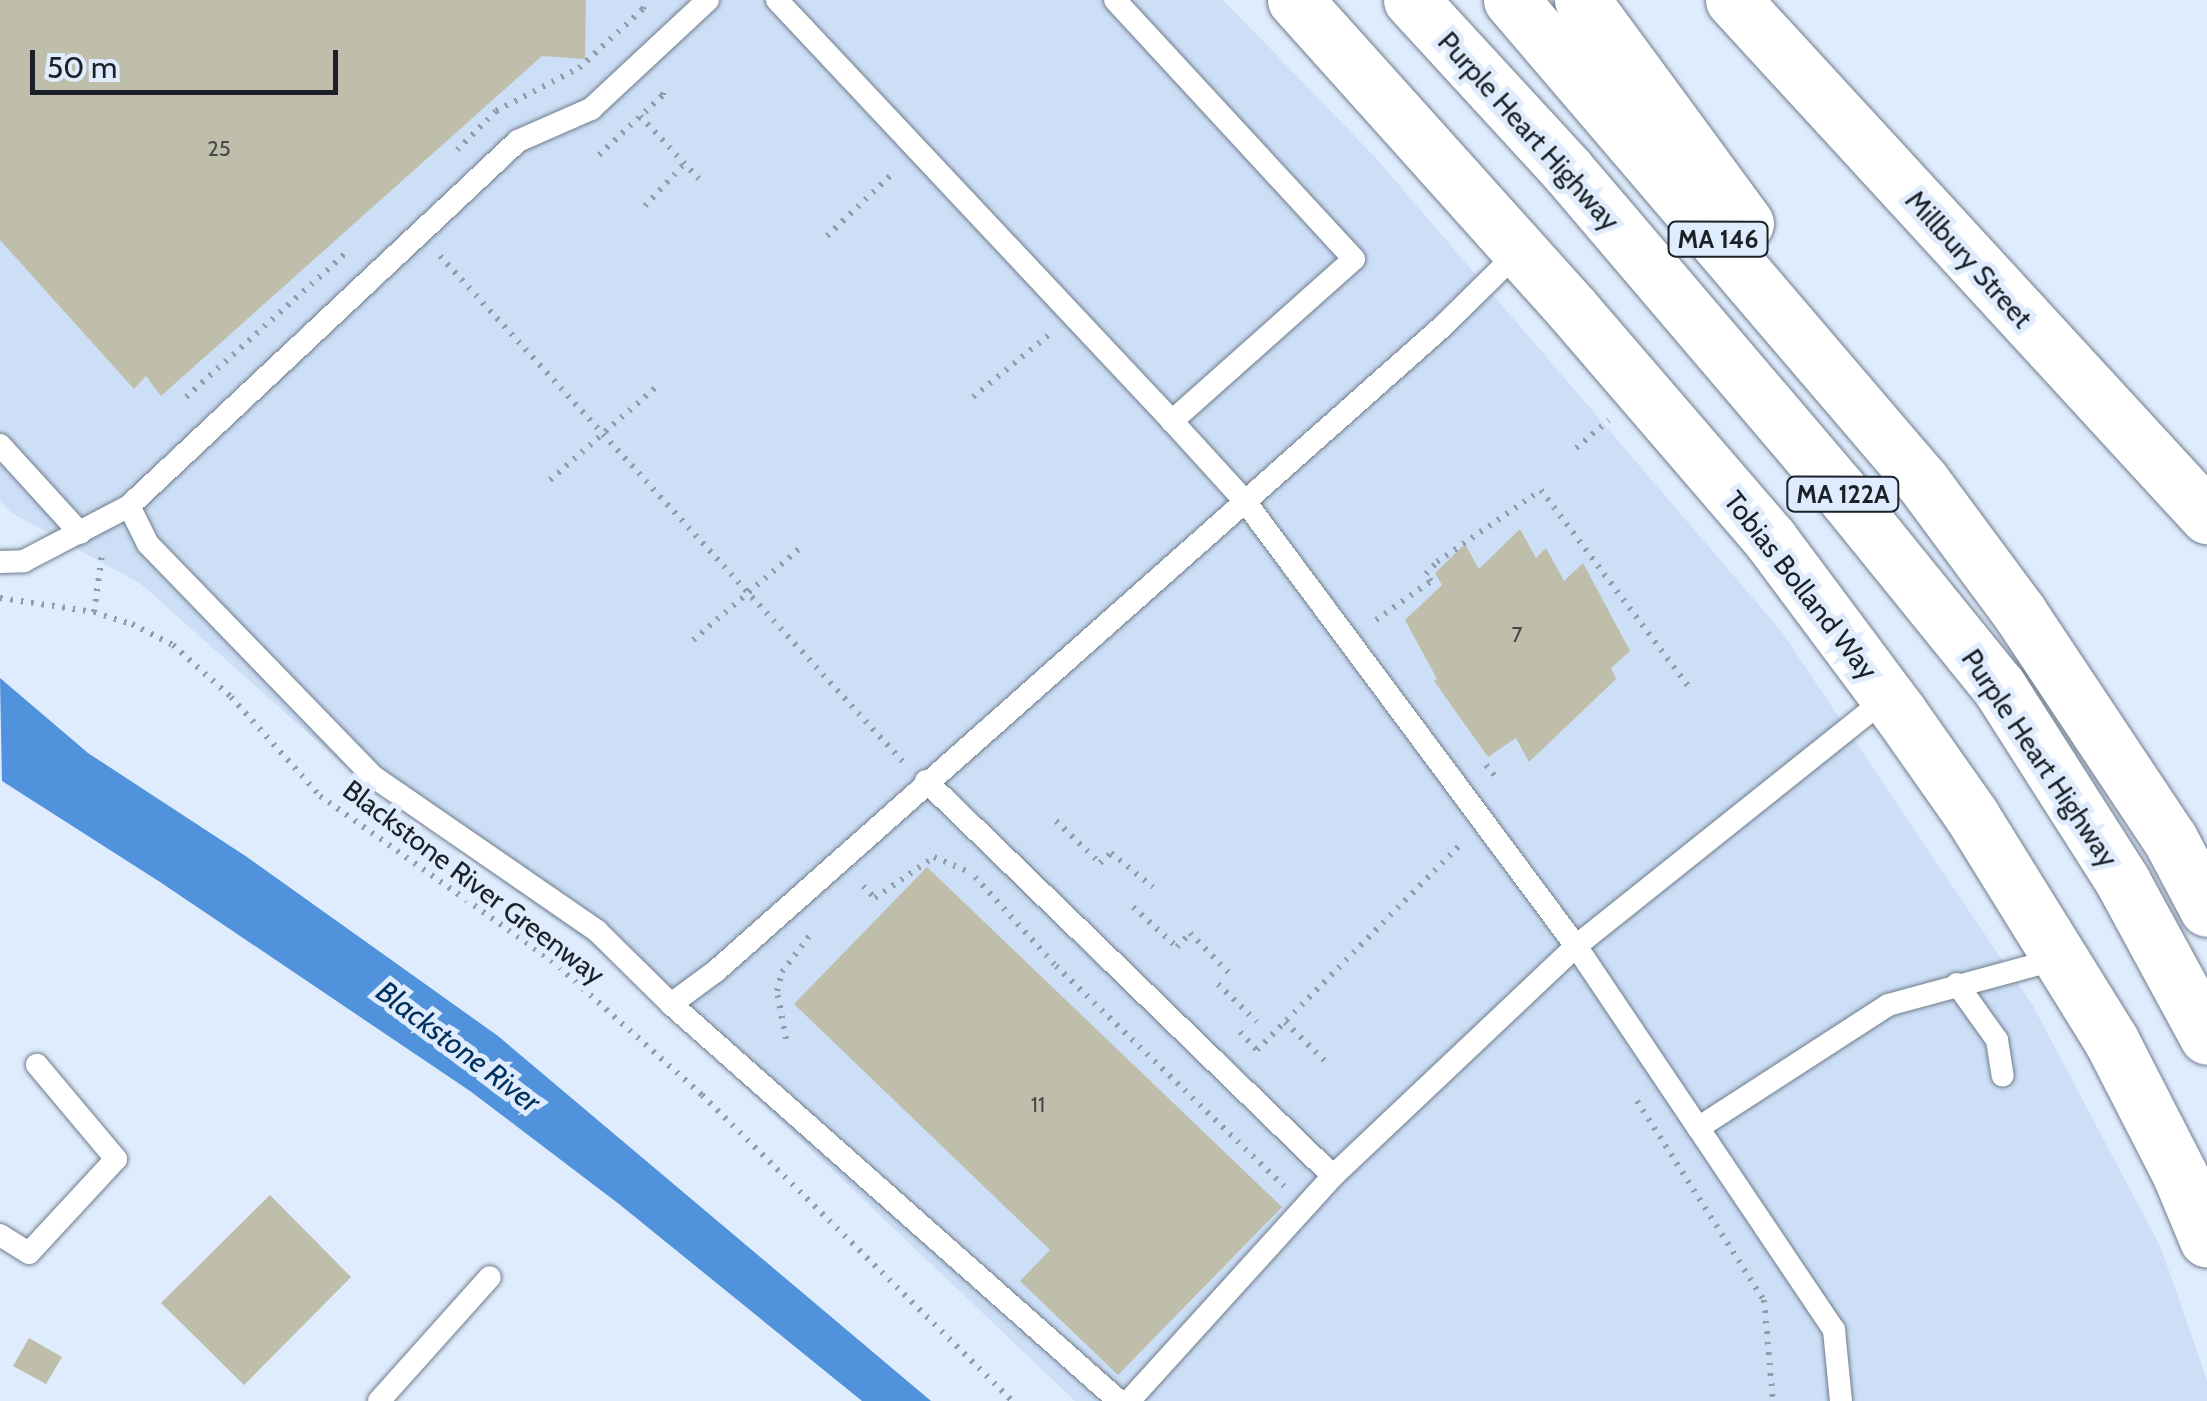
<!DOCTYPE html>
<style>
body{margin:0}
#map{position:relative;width:2207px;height:1401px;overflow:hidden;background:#deecfd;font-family:Cabin,sans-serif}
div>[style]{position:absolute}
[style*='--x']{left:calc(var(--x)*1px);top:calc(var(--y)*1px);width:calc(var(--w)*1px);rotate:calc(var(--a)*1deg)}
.built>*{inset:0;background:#ccdff6}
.water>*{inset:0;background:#5092dc}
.building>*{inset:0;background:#bfbeaa}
.path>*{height:6px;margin-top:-3px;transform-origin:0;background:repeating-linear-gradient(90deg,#929da9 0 2.5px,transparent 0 10.5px)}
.roads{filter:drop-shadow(0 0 2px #6f7c8b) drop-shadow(0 0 2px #6f7c8b)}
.lane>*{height:22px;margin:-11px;padding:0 11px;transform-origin:11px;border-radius:11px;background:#fff}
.secondary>*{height:55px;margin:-27.5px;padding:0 27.5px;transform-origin:27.5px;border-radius:27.5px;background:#fff}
.highway>*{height:55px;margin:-27.5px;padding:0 27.5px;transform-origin:27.5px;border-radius:27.5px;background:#fff}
span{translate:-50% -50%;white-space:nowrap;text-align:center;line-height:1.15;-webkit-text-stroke:10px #deecfd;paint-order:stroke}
.number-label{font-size:22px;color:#454848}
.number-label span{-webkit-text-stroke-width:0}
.shield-label span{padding:2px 8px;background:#deecfd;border:2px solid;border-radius:8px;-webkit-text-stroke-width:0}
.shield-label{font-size:25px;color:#1c2127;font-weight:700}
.street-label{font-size:28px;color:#1c2127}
.water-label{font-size:30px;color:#00305e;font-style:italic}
.scale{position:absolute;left:30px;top:50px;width:308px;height:45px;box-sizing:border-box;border:5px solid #1c2127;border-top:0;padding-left:12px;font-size:30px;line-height:35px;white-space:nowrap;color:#1c2127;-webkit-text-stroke:8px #deecfd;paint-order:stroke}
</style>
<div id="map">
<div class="built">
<i style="clip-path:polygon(0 0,1223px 0,1374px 156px,1781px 631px,2033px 1006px,2161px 1248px,2207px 1380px,2207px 1401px,1075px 1401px,616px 964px,345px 766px,141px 584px,12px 513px,0 501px)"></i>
</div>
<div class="water">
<i style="clip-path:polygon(0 678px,88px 753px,247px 857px,498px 1036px,931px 1401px,862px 1401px,619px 1204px,470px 1091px,160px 882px,2px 781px)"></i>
</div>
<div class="building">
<i style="clip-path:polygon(0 0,586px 0,585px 59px,542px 56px,161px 396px,146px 376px,134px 389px,0 240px)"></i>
<i style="clip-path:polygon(1520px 529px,1536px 558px,1546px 548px,1564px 581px,1583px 563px,1630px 651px,1611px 668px,1616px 679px,1529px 762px,1516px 738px,1488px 757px,1434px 681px,1437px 679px,1405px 620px,1442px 585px,1435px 573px,1465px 544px,1479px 569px)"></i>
<i style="clip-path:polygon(927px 867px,1282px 1207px,1118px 1375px,1020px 1281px,1050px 1250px,794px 1004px)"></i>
<i style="clip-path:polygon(270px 1195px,351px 1277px,244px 1385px,161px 1303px)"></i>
<i style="clip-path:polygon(29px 1338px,62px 1357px,46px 1384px,13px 1366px)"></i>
</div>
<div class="path">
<i style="--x:640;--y:116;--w:86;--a:46.9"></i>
<i style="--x:457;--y:150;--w:55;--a:-45"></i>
<i style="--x:496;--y:111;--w:93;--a:-27.4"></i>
<i style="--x:579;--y:68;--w:87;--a:-42.7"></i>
<i style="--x:643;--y:9;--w:9;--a:-72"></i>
<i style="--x:599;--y:155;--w:88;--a:-43.2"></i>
<i style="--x:663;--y:95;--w:8;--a:-83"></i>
<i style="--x:645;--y:206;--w:57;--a:-47.1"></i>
<i style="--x:827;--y:236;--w:94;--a:-43.7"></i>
<i style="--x:440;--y:256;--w:686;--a:47.54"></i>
<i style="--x:186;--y:397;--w:214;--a:-42"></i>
<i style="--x:973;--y:397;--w:99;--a:-39.3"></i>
<i style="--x:1576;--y:448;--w:43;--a:-40.3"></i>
<i style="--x:550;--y:480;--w:140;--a:-41.2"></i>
<i style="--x:0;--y:598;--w:95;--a:8.5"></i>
<i style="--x:94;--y:612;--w:40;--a:18"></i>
<i style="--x:132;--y:624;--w:46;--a:27.1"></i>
<i style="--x:173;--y:645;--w:78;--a:41.9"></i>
<i style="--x:231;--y:697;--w:133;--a:48"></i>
<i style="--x:320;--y:796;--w:283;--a:35.4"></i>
<i style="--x:551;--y:960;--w:203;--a:41.8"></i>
<i style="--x:702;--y:1095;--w:436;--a:44.6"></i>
<i style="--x:94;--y:612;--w:59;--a:-82.1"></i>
<i style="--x:1376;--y:620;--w:67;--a:-35.3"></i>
<i style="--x:1431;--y:581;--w:9;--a:-126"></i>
<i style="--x:1426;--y:574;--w:16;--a:-47"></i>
<i style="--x:1437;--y:562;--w:126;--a:-34.7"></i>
<i style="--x:1541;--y:490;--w:246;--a:53.1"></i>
<i style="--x:693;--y:640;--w:140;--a:-40.6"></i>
<i style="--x:1486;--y:765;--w:19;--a:51"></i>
<i style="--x:1056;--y:821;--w:61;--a:43.7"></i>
<i style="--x:1100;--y:863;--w:15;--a:-42"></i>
<i style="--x:1111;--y:853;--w:54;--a:39"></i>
<i style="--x:975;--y:877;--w:120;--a:47.7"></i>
<i style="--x:1056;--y:966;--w:317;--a:44"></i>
<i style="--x:863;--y:886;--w:17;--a:45"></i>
<i style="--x:875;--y:898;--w:72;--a:-34.8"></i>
<i style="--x:934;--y:857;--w:39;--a:23"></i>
<i style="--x:1133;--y:907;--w:59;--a:42.3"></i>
<i style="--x:1177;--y:947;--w:19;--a:-47"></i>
<i style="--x:1190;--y:933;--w:56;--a:45.7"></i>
<i style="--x:1218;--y:984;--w:54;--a:44.3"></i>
<i style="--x:1285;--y:1022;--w:62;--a:44.3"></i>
<i style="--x:1240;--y:1032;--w:25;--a:47"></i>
<i style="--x:1257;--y:1050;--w:290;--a:-45.3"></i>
<i style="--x:786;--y:1039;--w:49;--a:-100.6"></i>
<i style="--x:777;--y:991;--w:20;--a:-75"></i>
<i style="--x:782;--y:972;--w:46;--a:-52.9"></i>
<i style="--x:1637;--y:1101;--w:236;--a:57.5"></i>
<i style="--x:1764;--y:1300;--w:101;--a:84.9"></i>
</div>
<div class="roads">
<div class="lane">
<i style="--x:777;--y:0;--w:577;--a:46.82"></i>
<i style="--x:1115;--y:0;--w:352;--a:47.3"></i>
<i style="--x:1354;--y:259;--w:244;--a:138.3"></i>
<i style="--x:1172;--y:421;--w:107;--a:47.7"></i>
<i style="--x:1244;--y:500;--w:556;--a:53.34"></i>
<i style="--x:1576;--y:946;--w:399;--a:-38.6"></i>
<i style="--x:0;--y:445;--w:119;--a:47.7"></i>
<i style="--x:129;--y:506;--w:42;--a:63.4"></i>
<i style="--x:148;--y:544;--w:325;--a:45.9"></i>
<i style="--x:374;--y:777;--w:271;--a:34.6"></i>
<i style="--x:597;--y:931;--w:104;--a:44.6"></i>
<i style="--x:671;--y:1004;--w:599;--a:41.55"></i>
<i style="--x:0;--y:562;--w:24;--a:-2"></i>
<i style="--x:24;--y:561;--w:119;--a:-27.6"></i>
<i style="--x:129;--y:506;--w:533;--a:-43.18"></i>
<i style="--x:518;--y:141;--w:80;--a:-23.7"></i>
<i style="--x:591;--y:109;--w:160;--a:-43"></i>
<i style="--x:926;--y:781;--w:567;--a:44.14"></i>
<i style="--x:1333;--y:1176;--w:335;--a:-43.4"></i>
<i style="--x:1576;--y:946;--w:463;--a:56.1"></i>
<i style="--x:1834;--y:1330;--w:71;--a:84.4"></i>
<i style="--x:1957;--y:984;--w:69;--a:54.5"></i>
<i style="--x:1997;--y:1040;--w:36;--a:81"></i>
<i style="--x:671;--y:1004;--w:56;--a:-36.3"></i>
<i style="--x:716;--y:971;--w:973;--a:-41.58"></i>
<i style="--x:1444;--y:325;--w:107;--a:-44.6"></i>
<i style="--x:1698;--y:1128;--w:226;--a:-32.9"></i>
<i style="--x:1888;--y:1005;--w:179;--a:-15.2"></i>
<i style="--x:0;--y:1235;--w:34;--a:32"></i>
<i style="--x:29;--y:1253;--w:128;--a:-47.2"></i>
<i style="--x:116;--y:1159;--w:123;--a:-130"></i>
<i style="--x:379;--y:1401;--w:166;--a:-48.2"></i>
<i style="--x:1129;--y:1401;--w:304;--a:-47.8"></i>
</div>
<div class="secondary">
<i style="--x:1295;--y:0;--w:416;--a:48.1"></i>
<i style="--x:1573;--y:310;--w:302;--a:49.3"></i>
<i style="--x:1770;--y:539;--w:216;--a:53.3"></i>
<i style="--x:1899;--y:712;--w:127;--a:54.9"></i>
<i style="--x:1972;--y:816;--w:264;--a:58.2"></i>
<i style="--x:2111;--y:1040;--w:152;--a:62.9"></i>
<i style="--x:2180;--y:1175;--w:70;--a:67.4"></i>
<i style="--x:1733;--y:0;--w:701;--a:47.43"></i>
</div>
<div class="highway">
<i style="--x:1411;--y:0;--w:232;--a:47.4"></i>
<i style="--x:1568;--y:171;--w:421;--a:49.6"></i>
<i style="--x:1841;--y:492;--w:251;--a:51"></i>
<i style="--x:1999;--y:687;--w:231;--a:57.5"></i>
<i style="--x:2123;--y:882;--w:176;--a:61.5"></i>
<i style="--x:1511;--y:0;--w:633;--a:49.49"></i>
<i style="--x:1922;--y:481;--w:163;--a:53.5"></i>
<i style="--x:2019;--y:612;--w:273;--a:56.4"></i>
<i style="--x:2170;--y:839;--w:79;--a:62.1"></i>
<i style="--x:1582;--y:0;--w:277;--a:53.7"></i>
</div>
</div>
<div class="number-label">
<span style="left:219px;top:149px">25</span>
<span style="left:1517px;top:635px">7</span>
<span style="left:1038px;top:1105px">11</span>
</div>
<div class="shield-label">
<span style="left:1718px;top:239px">MA 146</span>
<span style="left:1843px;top:494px">MA 122A</span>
</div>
<div class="street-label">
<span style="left:1529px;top:131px;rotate:48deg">Purple Heart Highway</span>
<span style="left:1969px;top:259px;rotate:48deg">Millbury Street</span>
<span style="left:1801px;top:585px;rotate:52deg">Tobias Bolland Way</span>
<span style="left:2040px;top:758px;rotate:56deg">Purple Heart Highway</span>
<span style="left:474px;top:882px;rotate:37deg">Blackstone River Greenway</span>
</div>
<div class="water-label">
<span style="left:458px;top:1047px;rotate:37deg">Blackstone River</span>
</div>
<div class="scale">50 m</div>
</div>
